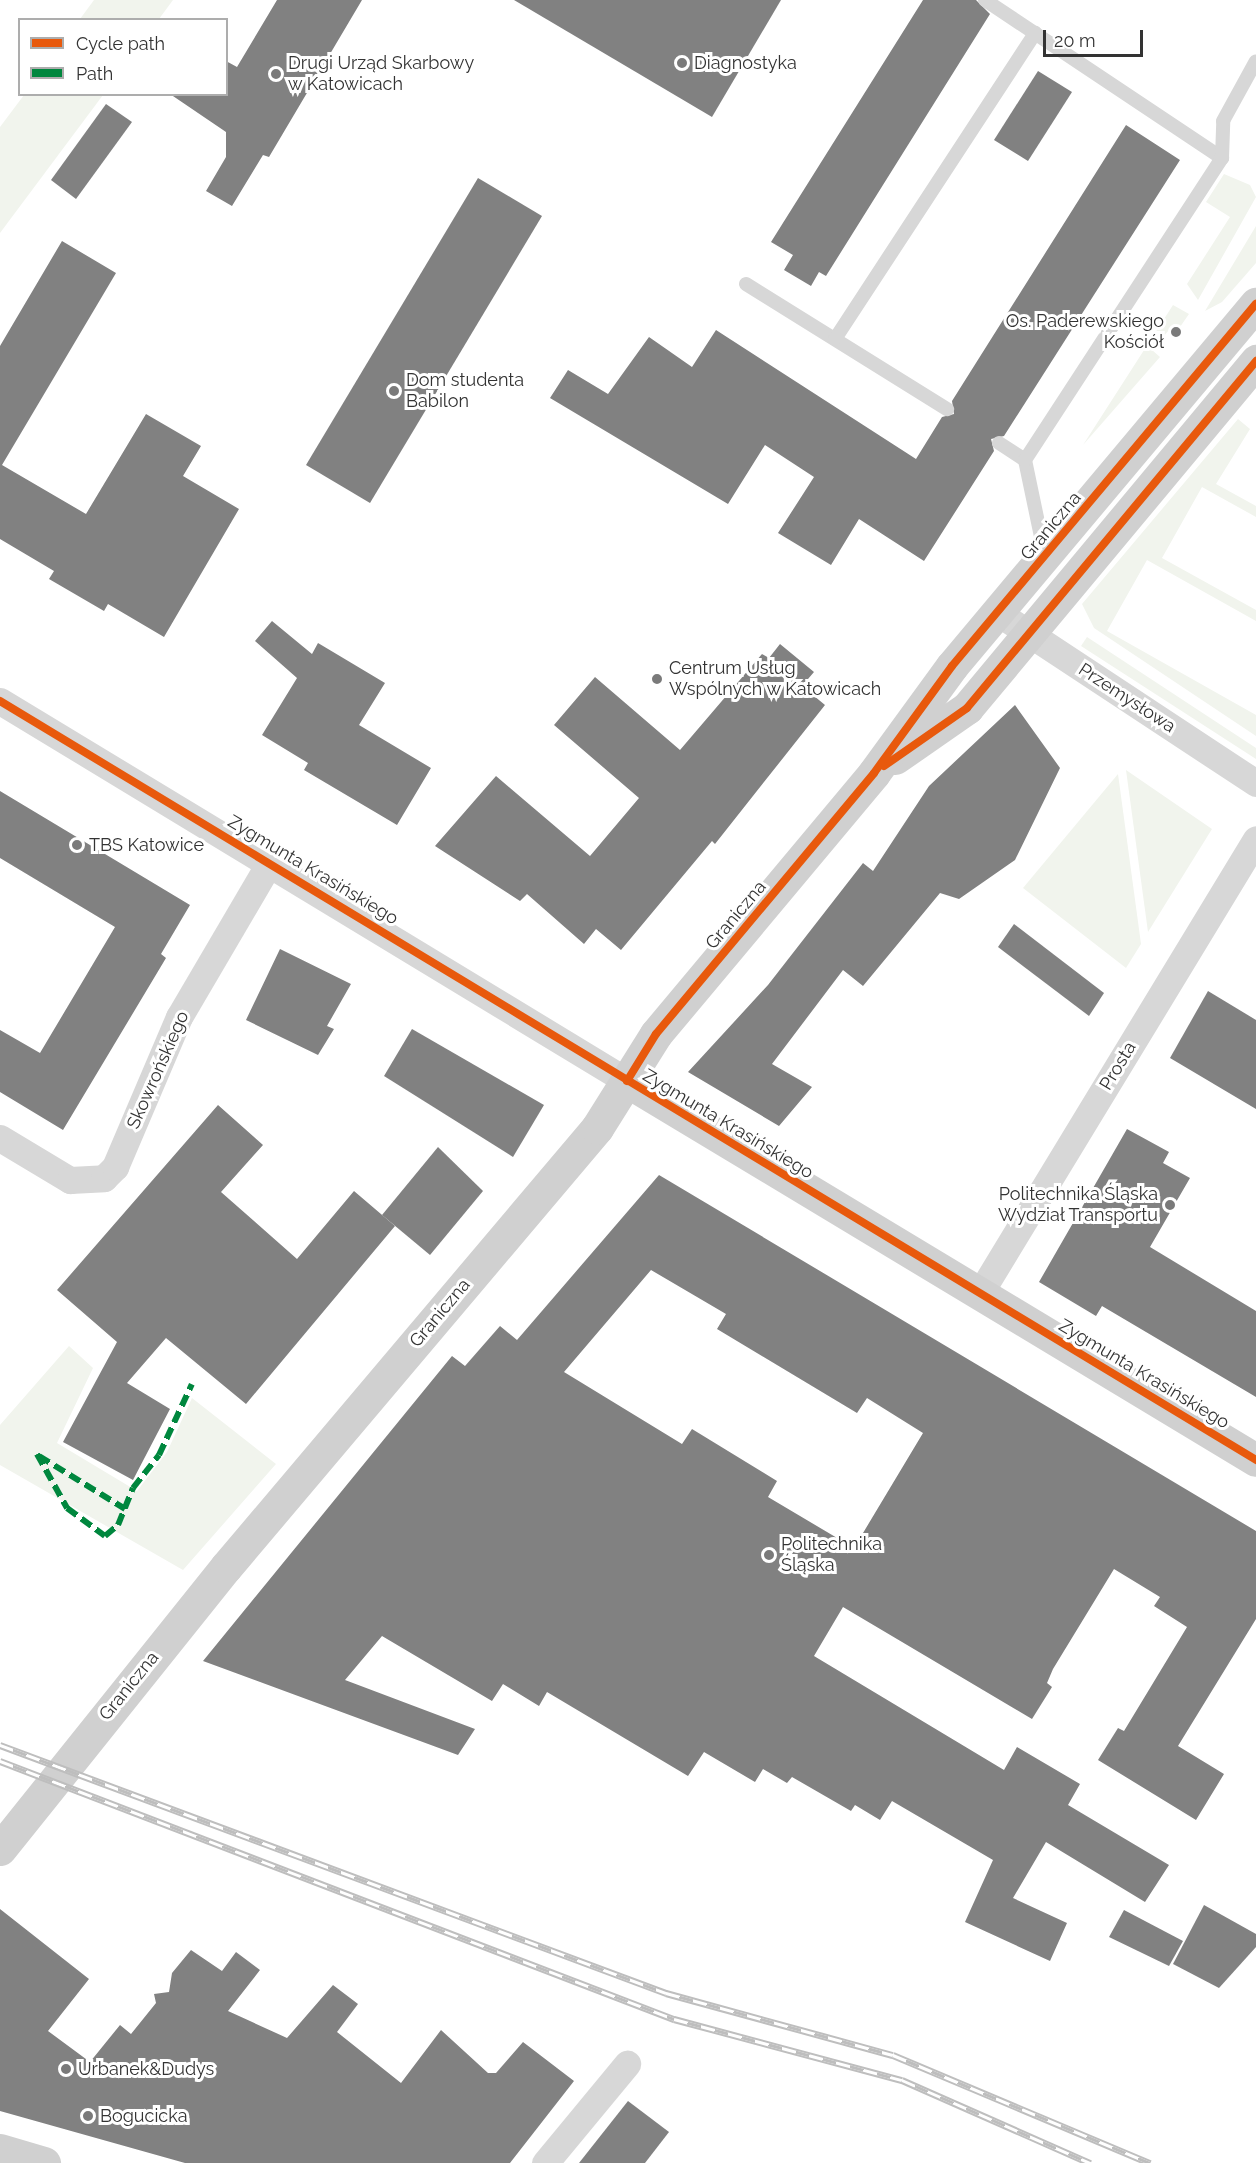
<!DOCTYPE html>
<meta charset="utf-8">
<style>
body{margin:0}
#map{position:relative;width:1256px;height:2163px;overflow:hidden;background:#fff;font-family:Raleway,sans-serif}
div>[style]{position:absolute}
[style*='--x']{left:calc(var(--x)*1px);top:calc(var(--y)*1px);width:calc(var(--w)*1px);rotate:calc(var(--a)*1deg)}
.green>*{inset:0;background:#f1f4ed}
.building>*{inset:0;background:#818181}
.lane>*{height:14px;margin:-7px;padding:0 7px;transform-origin:7px;border-radius:7px;background:#d7d7d7}
.street>*{height:27px;margin:-13.5px;padding:0 13.5px;transform-origin:13.5px;border-radius:13.5px;background:#d7d7d7}
.secondary>*{height:33px;margin:-16.5px;padding:0 16.5px;transform-origin:16.5px;border-radius:16.5px;background:#d0d0d0}
.rail>*{height:7px;margin-top:-3.5px;transform-origin:0;background:repeating-linear-gradient(90deg,#fff 0 14px,#bebebe 0 28px);box-sizing:border-box;border-block:2px solid #bebebe}
.quiet>*{height:6px;margin-top:-3px;transform-origin:0;background:repeating-linear-gradient(90deg,#00873e 0 12px,transparent 0 18px)}
.cycleway>*{height:8px;margin:-4px;padding:0 4px;transform-origin:4px;border-radius:4px;background:#e8590c}
.dots>*{width:16px;height:16px;translate:-50% -50%;box-sizing:border-box;border:3px solid #fff;border-radius:50%}
span{translate:-50% -50%;white-space:nowrap;text-align:center;line-height:1.15;-webkit-text-stroke:6px #fff;paint-order:stroke}
.poi-label{font-size:18px;color:#333}
.left{translate:0 -50%;text-align:left}
.right{translate:-100% -50%;text-align:right}
.street-label{font-size:18px;color:#333}
.legend{position:absolute;left:18px;top:18px;width:210px;height:78px;box-sizing:border-box;background:#fff;border:2px solid #adadad;margin:0;padding:8px 10px;list-style:none;font-size:18px;color:#333}
.legend li{display:flex;align-items:center;gap:12px;height:30px}
.legend b{width:30px;border:2px solid #adadad}
.scale{position:absolute;left:1043px;top:30px;width:100px;height:27px;box-sizing:border-box;border:3px solid #333;border-top:0;padding-left:8px;font-size:18px;line-height:21px;white-space:nowrap;color:#333;-webkit-text-stroke:4px #fff;paint-order:stroke}
</style>
<div id="map">
<div class="green">
<i style="clip-path:polygon(94px 0,173px 0,159px 19px,80px 19px)"></i>
<i style="clip-path:polygon(24px 95px,103px 95px,0 233px,0 127px)"></i>
<i style="clip-path:polygon(1224px 174px,1250px 185px,1256px 197px,1198px 300px,1187px 284px,1230px 217px,1206px 202px)"></i>
<i style="clip-path:polygon(1256px 226px,1256px 263px,1222px 302px,1205px 311px)"></i>
<i style="clip-path:polygon(1173px 305px,1189px 314px,1180px 327px,1174px 324px,1152px 350px,1160px 357px,1083px 445px)"></i>
<i style="clip-path:polygon(1238px 419px,1250px 429px,1216px 484px,1256px 506px,1256px 517px,1202px 487px,1162px 558px,1256px 610px,1256px 621px,1147px 560px,1107px 631px,1256px 715px,1256px 736px,1094px 628px,1082px 604px)"></i>
<i style="clip-path:polygon(1087px 637px,1256px 748px,1256px 759px,1081px 646px)"></i>
<i style="clip-path:polygon(1126px 770px,1212px 829px,1148px 932px)"></i>
<i style="clip-path:polygon(1118px 774px,1141px 944px,1126px 968px,1023px 888px)"></i>
<i style="clip-path:polygon(69px 1346px,93px 1368px,57px 1443px,137px 1491px,167px 1452px,192px 1398px,276px 1464px,183px 1570px,0 1465px,0 1425px)"></i>
</div>
<div class="building">
<i style="clip-path:polygon(277px 0,362px 0,269px 157px,263px 155px,232px 206px,206px 191px,226px 157px,226px 132px,170px 94px,226px 94px,226px 61px,237px 67px)"></i>
<i style="clip-path:polygon(514px 0,781px 0,712px 117px)"></i>
<i style="clip-path:polygon(923px 0,976px 0,990px 14px,826px 276px,819px 272px,811px 286px,784px 270px,793px 255px,771px 242px)"></i>
<i style="clip-path:polygon(1038px 71px,1072px 92px,1028px 161px,994px 140px)"></i>
<i style="clip-path:polygon(106px 104px,132px 122px,76px 199px,51px 180px)"></i>
<i style="clip-path:polygon(1126px 125px,1180px 160px,1004px 436px,991px 439px,994px 451px,924px 561px,859px 519px,831px 565px,778px 533px,814px 477px,765px 445px,728px 504px,550px 398px,568px 370px,608px 394px,649px 337px,692px 367px,716px 330px,916px 459px,942px 417px,954px 414px,952px 401px)"></i>
<i style="clip-path:polygon(478px 178px,542px 216px,370px 503px,306px 465px)"></i>
<i style="clip-path:polygon(62px 241px,116px 273px,2px 465px,86px 514px,146px 414px,201px 446px,183px 476px,239px 509px,164px 637px,108px 604px,104px 611px,49px 579px,54px 571px,0 539px,0 346px)"></i>
<i style="clip-path:polygon(272px 621px,312px 654px,318px 643px,385px 683px,359px 725px,431px 768px,397px 825px,304px 770px,308px 763px,262px 735px,297px 678px,255px 641px)"></i>
<i style="clip-path:polygon(780px 644px,814px 672px,802px 686px,825px 705px,715px 844px,712px 841px,621px 950px,596px 929px,584px 944px,527px 894px,520px 901px,435px 846px,496px 776px,590px 856px,639px 798px,554px 725px,595px 677px,680px 750px,762px 654px,769px 658px)"></i>
<i style="clip-path:polygon(1015px 705px,1060px 768px,1015px 860px,959px 899px,940px 893px,863px 986px,843px 970px,772px 1064px,812px 1087px,779px 1126px,688px 1072px,768px 985px,863px 863px,873px 871px,929px 786px)"></i>
<i style="clip-path:polygon(0 791px,190px 905px,161px 954px,166px 958px,63px 1130px,0 1092px,0 1030px,40px 1053px,115px 927px,0 858px)"></i>
<i style="clip-path:polygon(1014px 924px,1104px 993px,1089px 1016px,998px 947px)"></i>
<i style="clip-path:polygon(280px 949px,351px 984px,327px 1026px,334px 1029px,318px 1055px,246px 1020px)"></i>
<i style="clip-path:polygon(1208px 991px,1256px 1020px,1256px 1109px,1170px 1058px)"></i>
<i style="clip-path:polygon(412px 1029px,544px 1105px,513px 1157px,384px 1076px)"></i>
<i style="clip-path:polygon(218px 1105px,263px 1145px,221px 1192px,297px 1259px,354px 1191px,395px 1226px,246px 1404px,166px 1338px,127px 1383px,170px 1409px,133px 1480px,63px 1442px,117px 1342px,57px 1290px)"></i>
<i style="clip-path:polygon(1127px 1129px,1169px 1152px,1163px 1163px,1190px 1178px,1150px 1247px,1256px 1311px,1256px 1397px,1102px 1306px,1096px 1316px,1039px 1282px)"></i>
<i style="clip-path:polygon(438px 1147px,483px 1191px,430px 1255px,382px 1215px)"></i>
<i style="clip-path:polygon(evenodd,659px 1175px,1256px 1531px,1256px 1619px,1178px 1746px,1224px 1774px,1196px 1820px,1098px 1760px,1118px 1728px,1124px 1731px,1187px 1627px,1154px 1606px,1160px 1597px,1114px 1569px,1053px 1669px,1047px 1683px,1052px 1687px,1032px 1719px,843px 1607px,814px 1656px,1004px 1770px,1017px 1747px,1080px 1784px,1068px 1805px,1169px 1865px,1145px 1902px,1046px 1842px,1013px 1898px,1067px 1923px,1050px 1961px,965px 1922px,993px 1860px,892px 1801px,880px 1820px,855px 1805px,851px 1811px,792px 1777px,787px 1783px,763px 1769px,755px 1782px,704px 1752px,688px 1776px,547px 1692px,539px 1706px,503px 1684px,492px 1701px,382px 1636px,345px 1680px,475px 1729px,458px 1755px,203px 1661px,452px 1356px,465px 1366px,500px 1326px,517px 1340px,659px 1175px,651px 1270px,726px 1314px,717px 1329px,857px 1413px,867px 1398px,923px 1433px,854px 1548px,768px 1497px,777px 1481px,692px 1429px,682px 1444px,564px 1372px,651px 1270px)"></i>
<i style="clip-path:polygon(1204px 1905px,1256px 1934px,1256px 1947px,1219px 1988px,1173px 1964px)"></i>
<i style="clip-path:polygon(0 1909px,89px 1979px,48px 2031px,90px 2062px,120px 2025px,131px 2034px,156px 2003px,154px 1994px,169px 1992px,172px 1973px,191px 1950px,222px 1971px,236px 1952px,260px 1970px,228px 2011px,287px 2038px,333px 1985px,358px 2004px,337px 2032px,401px 2083px,441px 2030px,488px 2073px,496px 2073px,523px 2042px,574px 2081px,510px 2163px,185px 2163px,0 2111px)"></i>
<i style="clip-path:polygon(1124px 1910px,1183px 1941px,1169px 1966px,1109px 1937px)"></i>
<i style="clip-path:polygon(628px 2101px,669px 2132px,645px 2163px,579px 2163px)"></i>
</div>
<div class="lane">
<i style="--x:985;--y:0;--w:285;--a:33.7"></i>
<i style="--x:746;--y:284;--w:237;--a:31.9"></i>
<i style="--x:835;--y:339;--w:366;--a:-56.8"></i>
<i style="--x:999;--y:443;--w:31;--a:33"></i>
<i style="--x:1044;--y:551;--w:93;--a:-101.8"></i>
<i style="--x:1025;--y:460;--w:361;--a:-56.9"></i>
<i style="--x:1222;--y:158;--w:37;--a:-88"></i>
<i style="--x:1223;--y:121;--w:68;--a:-61.2"></i>
</div>
<div class="street">
<i style="--x:998;--y:613;--w:309;--a:33.4"></i>
<i style="--x:0;--y:701;--w:733;--a:31.22"></i>
<i style="--x:0;--y:1138;--w:82;--a:31"></i>
<i style="--x:70;--y:1180;--w:34;--a:-3"></i>
<i style="--x:104;--y:1178;--w:16;--a:-45"></i>
<i style="--x:115;--y:1167;--w:163;--a:-66.9"></i>
<i style="--x:179;--y:1017;--w:180;--a:-59.6"></i>
<i style="--x:980;--y:1293;--w:531;--a:-58.7"></i>
<i style="--x:545;--y:2163;--w:129;--a:-50.4"></i>
</div>
<div class="secondary">
<i style="--x:895;--y:758;--w:88;--a:-34.8"></i>
<i style="--x:967;--y:708;--w:452;--a:-50.2"></i>
<i style="--x:627;--y:1081;--w:734;--a:31.07"></i>
<i style="--x:0;--y:1849;--w:361;--a:-51.3"></i>
<i style="--x:226;--y:1567;--w:575;--a:-49.8"></i>
<i style="--x:597;--y:1128;--w:111;--a:-57.9"></i>
<i style="--x:656;--y:1034;--w:340;--a:-50.1"></i>
<i style="--x:874;--y:773;--w:132;--a:-53.9"></i>
<i style="--x:952;--y:666;--w:473;--a:-50"></i>
<i style="--x:0;--y:2150;--w:46;--a:16.5"></i>
</div>
<div class="rail">
<i style="--x:0;--y:1745;--w:711;--a:20.42"></i>
<i style="--x:666;--y:1993;--w:235;--a:15.3"></i>
<i style="--x:893;--y:2055;--w:279;--a:22.8"></i>
<i style="--x:0;--y:1761;--w:722;--a:20.95"></i>
<i style="--x:674;--y:2019;--w:236;--a:15"></i>
<i style="--x:902;--y:2080;--w:206;--a:23.8"></i>
</div>
<div class="quiet">
<i style="--x:37;--y:1454;--w:62;--a:60.9"></i>
<i style="--x:67;--y:1508;--w:47;--a:36.4"></i>
<i style="--x:105;--y:1536;--w:17;--a:-40"></i>
<i style="--x:118;--y:1525;--w:40;--a:-68"></i>
<i style="--x:133;--y:1488;--w:42;--a:-51.8"></i>
<i style="--x:159;--y:1455;--w:78;--a:-65.1"></i>
<i style="--x:39;--y:1456;--w:101;--a:31.6"></i>
</div>
<div class="cycleway">
<i style="--x:0;--y:701;--w:1468;--a:31.14"></i>
<i style="--x:884;--y:766;--w:101;--a:-34.9"></i>
<i style="--x:967;--y:708;--w:452;--a:-50.2"></i>
<i style="--x:627;--y:1081;--w:55;--a:-58.3"></i>
<i style="--x:656;--y:1034;--w:340;--a:-50.1"></i>
<i style="--x:874;--y:773;--w:132;--a:-53.9"></i>
<i style="--x:952;--y:666;--w:473;--a:-50"></i>
</div>
<div class="dots">
<i style="left:682px;top:63px;background:#7a7a7a"></i>
<i style="left:276px;top:74px;background:#7a7a7a"></i>
<i style="left:1176px;top:332px;background:#7a7a7a"></i>
<i style="left:394px;top:391px;background:#7a7a7a"></i>
<i style="left:657px;top:679px;background:#7a7a7a"></i>
<i style="left:77px;top:845px;background:#7a7a7a"></i>
<i style="left:1170px;top:1205px;background:#7a7a7a"></i>
<i style="left:769px;top:1555px;background:#7a7a7a"></i>
<i style="left:66px;top:2069px;background:#7a7a7a"></i>
<i style="left:88px;top:2116px;background:#7a7a7a"></i>
</div>
<div class="poi-label">
<span class="left" style="left:694px;top:63px">Diagnostyka</span>
<span class="left" style="left:288px;top:74px">Drugi Urząd Skarbowy<br>w Katowicach</span>
<span class="right" style="left:1164px;top:332px">Os. Paderewskiego<br>Kościół</span>
<span class="left" style="left:406px;top:391px">Dom studenta<br>Babilon</span>
<span class="left" style="left:669px;top:679px">Centrum Usług<br>Wspólnych w Katowicach</span>
<span class="left" style="left:89px;top:845px">TBS Katowice</span>
<span class="right" style="left:1158px;top:1205px">Politechnika Śląska<br>Wydział Transportu</span>
<span class="left" style="left:781px;top:1555px">Politechnika<br>Śląska</span>
<span class="left" style="left:78px;top:2069px">Urbanek&amp;Dudys</span>
<span class="left" style="left:100px;top:2116px">Bogucicka</span>
</div>
<div class="street-label">
<span style="left:1051px;top:526px;rotate:-50deg">Graniczna</span>
<span style="left:1127px;top:698px;rotate:33deg">Przemysłowa</span>
<span style="left:313px;top:870px;rotate:31deg">Zygmunta Krasińskiego</span>
<span style="left:736px;top:915px;rotate:-50deg">Graniczna</span>
<span style="left:1118px;top:1066px;rotate:-59deg">Prosta</span>
<span style="left:158px;top:1070px;rotate:-66deg">Skowrońskiego</span>
<span style="left:728px;top:1124px;rotate:31deg">Zygmunta Krasińskiego</span>
<span style="left:440px;top:1313px;rotate:-50deg">Graniczna</span>
<span style="left:1144px;top:1374px;rotate:31deg">Zygmunta Krasińskiego</span>
<span style="left:129px;top:1686px;rotate:-51deg">Graniczna</span>
</div>
<ul class="legend">
<li><b style="height:8px;background:#e8590c"></b>Cycle path</li>
<li><b style="height:8px;background:#00873e"></b>Path</li>
</ul>
<div class="scale">20 m</div>
</div>
